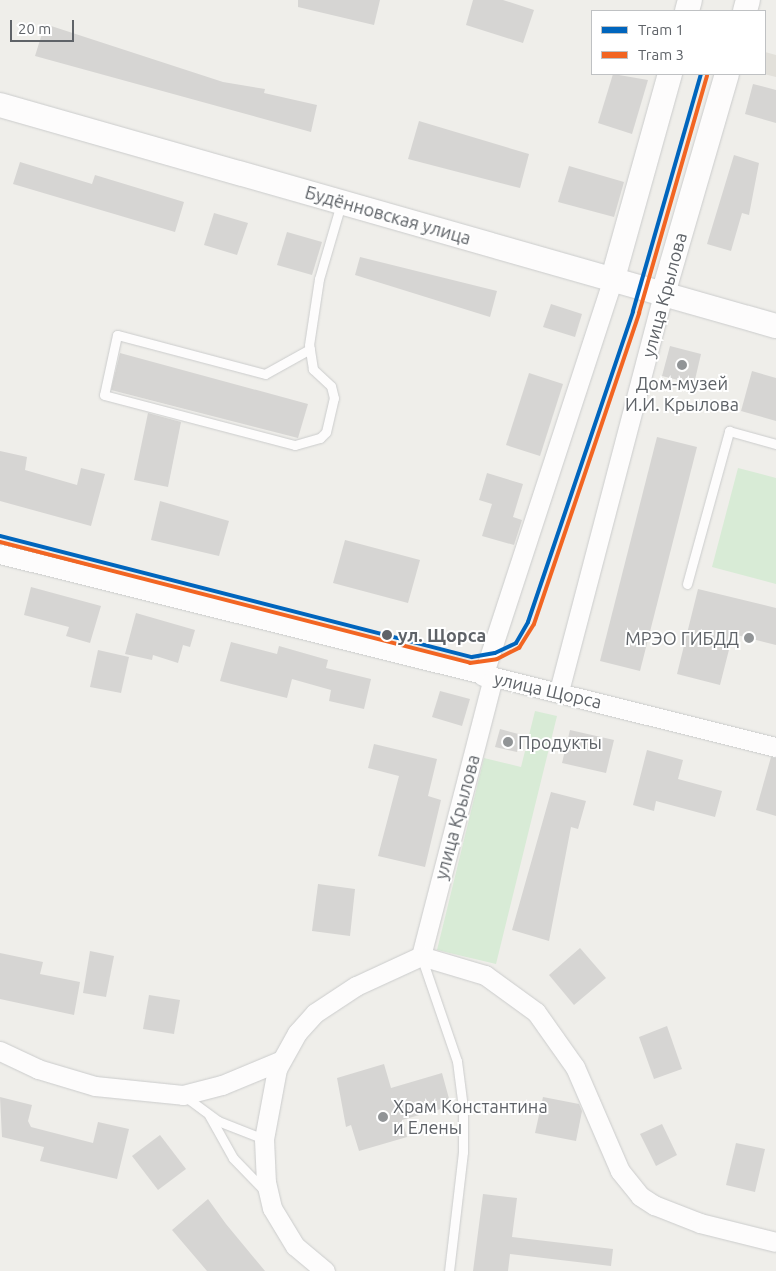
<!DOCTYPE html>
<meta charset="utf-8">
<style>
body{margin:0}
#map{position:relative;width:776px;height:1271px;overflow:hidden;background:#efeeea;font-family:Ubuntu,sans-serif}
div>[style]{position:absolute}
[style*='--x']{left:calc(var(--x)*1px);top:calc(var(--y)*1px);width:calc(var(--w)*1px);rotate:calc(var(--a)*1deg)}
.education>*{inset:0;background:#e2e0da}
.green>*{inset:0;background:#d8ebd6}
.building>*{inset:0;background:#d6d5d3}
.roads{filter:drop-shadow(0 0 1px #cbcccc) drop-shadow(0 0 1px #cbcccc)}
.service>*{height:9px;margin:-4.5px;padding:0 4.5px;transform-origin:4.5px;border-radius:4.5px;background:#fdfcfc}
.minor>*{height:19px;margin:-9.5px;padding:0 9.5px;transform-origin:9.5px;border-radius:9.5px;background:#fdfcfc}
.tertiary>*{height:24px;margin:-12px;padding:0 12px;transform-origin:12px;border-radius:12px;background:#fdfcfc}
.tram-1>*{height:4px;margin:-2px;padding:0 2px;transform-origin:2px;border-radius:2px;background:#0065bd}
.tram-2>*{height:4px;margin:-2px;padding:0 2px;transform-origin:2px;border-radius:2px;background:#f26522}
.dots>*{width:14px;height:14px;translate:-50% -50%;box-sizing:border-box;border:2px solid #fff;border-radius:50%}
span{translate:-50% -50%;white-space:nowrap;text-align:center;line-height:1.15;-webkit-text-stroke:4px #fff;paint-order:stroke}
.street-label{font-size:18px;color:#5f6368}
.poi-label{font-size:18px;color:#5f6368}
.right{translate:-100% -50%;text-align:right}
.left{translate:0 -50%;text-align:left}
.stop-label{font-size:18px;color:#5f6368;font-weight:700}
.legend{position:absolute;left:591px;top:10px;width:175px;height:65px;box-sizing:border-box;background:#fff;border:1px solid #bfc1c3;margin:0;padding:6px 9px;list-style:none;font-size:15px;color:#5f6368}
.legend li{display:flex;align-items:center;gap:10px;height:25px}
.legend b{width:25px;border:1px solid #bfc1c3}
.scale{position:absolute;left:10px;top:20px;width:64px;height:22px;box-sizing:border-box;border:2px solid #5f6368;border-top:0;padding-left:6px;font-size:15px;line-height:18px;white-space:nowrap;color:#5f6368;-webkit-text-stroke:4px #fff;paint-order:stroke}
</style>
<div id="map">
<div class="education">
<i style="clip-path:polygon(765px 52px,776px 55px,776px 77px,764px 74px)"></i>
</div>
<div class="green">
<i style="clip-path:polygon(738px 468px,776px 478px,776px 584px,712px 567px)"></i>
<i style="clip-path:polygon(535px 711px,557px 716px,496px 964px,437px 950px,484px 758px,521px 767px)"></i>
</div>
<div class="building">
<i style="clip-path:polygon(298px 0,380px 0,374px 25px,298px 7px)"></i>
<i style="clip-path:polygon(473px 0,503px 0,534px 10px,523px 43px,466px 25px)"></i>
<i style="clip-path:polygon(45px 24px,223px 82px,265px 89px,264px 93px,317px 105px,311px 132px,35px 56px)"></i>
<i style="clip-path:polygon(613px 74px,648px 80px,632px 134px,598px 123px)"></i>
<i style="clip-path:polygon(753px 84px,776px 90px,776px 123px,745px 114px)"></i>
<i style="clip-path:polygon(419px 121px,529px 154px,520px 188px,408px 159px)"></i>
<i style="clip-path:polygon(734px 155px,759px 163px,749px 215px,742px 213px,731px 251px,707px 244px)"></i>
<i style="clip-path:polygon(20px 162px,92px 184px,95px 175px,184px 202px,175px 232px,13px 184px)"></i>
<i style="clip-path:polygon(569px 166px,624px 182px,614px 217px,558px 202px)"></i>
<i style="clip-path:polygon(214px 213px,248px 223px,237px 255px,204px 245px)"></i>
<i style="clip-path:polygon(287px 232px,322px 242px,312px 275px,277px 265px)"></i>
<i style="clip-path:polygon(360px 257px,497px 291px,490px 317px,355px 275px)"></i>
<i style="clip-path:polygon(551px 304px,582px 314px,575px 337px,543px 327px)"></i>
<i style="clip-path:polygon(670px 346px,701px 354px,694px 384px,662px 376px)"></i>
<i style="clip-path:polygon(120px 353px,308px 404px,298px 438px,111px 390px)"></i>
<i style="clip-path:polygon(752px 371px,776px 378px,776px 421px,741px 411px)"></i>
<i style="clip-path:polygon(529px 373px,563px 384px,540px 456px,506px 445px)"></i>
<i style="clip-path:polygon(148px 413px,181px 422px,168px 487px,134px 480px)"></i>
<i style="clip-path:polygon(657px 437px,697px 447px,640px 671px,600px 661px)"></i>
<i style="clip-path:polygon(0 451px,27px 457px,25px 470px,77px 485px,81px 468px,105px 474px,91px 526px,0 501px)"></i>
<i style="clip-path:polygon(487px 473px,523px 484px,513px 517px,522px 520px,514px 545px,482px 536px,492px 504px,479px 500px)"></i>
<i style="clip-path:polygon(160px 501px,229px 521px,219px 556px,151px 540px)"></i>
<i style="clip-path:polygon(345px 540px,420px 560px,408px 603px,333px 583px)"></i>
<i style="clip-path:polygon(31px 587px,101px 606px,90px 643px,66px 636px,69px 627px,24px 615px)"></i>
<i style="clip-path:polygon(698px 589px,776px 608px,776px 645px,733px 634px,720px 685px,677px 674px)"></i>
<i style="clip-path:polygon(136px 613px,195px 630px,190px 647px,183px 645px,178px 663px,153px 655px,152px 660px,125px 654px)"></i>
<i style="clip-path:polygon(231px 642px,277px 654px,279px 646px,328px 660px,326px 668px,371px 679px,364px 709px,329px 701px,331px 690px,292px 679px,287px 698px,220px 681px)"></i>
<i style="clip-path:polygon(98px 650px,129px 657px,121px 693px,90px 687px)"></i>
<i style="clip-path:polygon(440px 691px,470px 699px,462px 726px,432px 717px)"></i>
<i style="clip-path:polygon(500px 729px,522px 735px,517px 752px,495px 747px)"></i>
<i style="clip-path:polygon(570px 730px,614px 740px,606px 773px,562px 763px)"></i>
<i style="clip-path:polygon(374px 744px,437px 759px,428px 796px,441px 800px,425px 867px,378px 856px,399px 776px,368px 768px)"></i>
<i style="clip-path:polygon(647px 750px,683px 760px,678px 779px,722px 791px,715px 817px,656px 801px,654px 811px,633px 805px)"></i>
<i style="clip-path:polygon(771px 757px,776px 758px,776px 816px,756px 810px)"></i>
<i style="clip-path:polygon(551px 792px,586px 801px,578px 829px,571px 827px,549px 941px,512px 930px)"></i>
<i style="clip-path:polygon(318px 884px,355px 889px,350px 936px,312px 931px)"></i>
<i style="clip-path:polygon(580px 948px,606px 978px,574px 1005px,549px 975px)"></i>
<i style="clip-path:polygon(90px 951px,114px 956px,106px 997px,83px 993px)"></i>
<i style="clip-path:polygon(0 953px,43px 962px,40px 974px,80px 982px,74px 1015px,0 999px)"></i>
<i style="clip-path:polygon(149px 995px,180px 1000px,174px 1034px,143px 1029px)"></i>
<i style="clip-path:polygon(667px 1026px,682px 1069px,654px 1079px,639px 1037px)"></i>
<i style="clip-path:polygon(384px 1064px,391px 1088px,442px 1073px,451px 1106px,402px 1120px,407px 1137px,359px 1151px,351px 1125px,346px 1127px,337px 1078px)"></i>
<i style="clip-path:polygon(0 1097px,32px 1105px,28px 1121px,31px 1127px,93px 1143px,98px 1122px,129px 1129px,117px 1179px,40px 1161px,44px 1147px,2px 1137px)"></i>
<i style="clip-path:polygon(543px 1097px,579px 1104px,582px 1111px,576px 1141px,535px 1133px)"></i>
<i style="clip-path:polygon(662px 1124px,677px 1155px,656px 1166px,640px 1134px)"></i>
<i style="clip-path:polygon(160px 1135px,186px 1169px,158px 1190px,132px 1156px)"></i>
<i style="clip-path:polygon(736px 1143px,765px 1149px,755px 1192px,726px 1185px)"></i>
<i style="clip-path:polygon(483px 1194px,517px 1198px,512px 1237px,613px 1249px,611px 1266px,510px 1254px,508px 1271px,473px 1271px)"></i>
<i style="clip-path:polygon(208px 1199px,226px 1224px,265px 1271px,207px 1271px,172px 1230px)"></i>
</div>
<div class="roads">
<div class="service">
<i style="--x:310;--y:349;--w:51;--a:150.9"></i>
<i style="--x:265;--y:374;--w:153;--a:-165.2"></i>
<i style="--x:117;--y:335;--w:61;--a:102.2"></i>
<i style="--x:104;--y:395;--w:197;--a:14.7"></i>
<i style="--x:295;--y:445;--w:26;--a:-16"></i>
<i style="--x:320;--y:438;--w:8;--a:-45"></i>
<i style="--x:326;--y:432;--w:35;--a:-77"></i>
<i style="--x:334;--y:398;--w:12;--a:-104"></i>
<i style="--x:331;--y:386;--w:25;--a:-137"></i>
<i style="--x:313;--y:369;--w:24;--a:-99"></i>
<i style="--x:309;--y:345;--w:67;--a:-81.4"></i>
<i style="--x:319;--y:279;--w:78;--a:-73.7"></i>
<i style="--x:687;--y:584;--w:159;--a:-74.6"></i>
<i style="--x:729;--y:431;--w:49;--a:15.5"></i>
<i style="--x:421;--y:956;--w:111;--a:71.1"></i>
<i style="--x:457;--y:1061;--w:47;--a:82.7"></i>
<i style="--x:463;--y:1108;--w:44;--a:90"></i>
<i style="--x:463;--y:1152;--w:120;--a:96.7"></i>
<i style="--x:183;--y:1095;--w:44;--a:36.6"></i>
<i style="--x:218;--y:1121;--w:49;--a:21.4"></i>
<i style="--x:209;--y:1115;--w:49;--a:60.8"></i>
<i style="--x:233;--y:1158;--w:47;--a:45.9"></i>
</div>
<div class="minor">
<i style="--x:0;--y:554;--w:800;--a:13.97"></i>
<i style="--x:483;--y:676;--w:419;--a:-71.9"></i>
<i style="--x:559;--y:691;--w:410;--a:-75.3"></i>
<i style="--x:421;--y:956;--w:287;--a:-75.5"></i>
<i style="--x:0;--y:1051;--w:42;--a:25.3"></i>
<i style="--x:38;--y:1069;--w:59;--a:16.6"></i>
<i style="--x:95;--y:1086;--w:88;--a:5.8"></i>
<i style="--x:183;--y:1095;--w:40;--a:-14.4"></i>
<i style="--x:222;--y:1085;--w:63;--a:-22.5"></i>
<i style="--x:325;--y:1271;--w:39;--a:-140"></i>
<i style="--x:295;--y:1246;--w:44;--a:-121.2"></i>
<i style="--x:272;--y:1208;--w:26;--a:-103"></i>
<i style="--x:266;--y:1183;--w:44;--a:-92.6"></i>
<i style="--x:264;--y:1139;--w:71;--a:-79.5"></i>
<i style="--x:277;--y:1069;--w:41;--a:-60.9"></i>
<i style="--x:297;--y:1033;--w:27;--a:-48"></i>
<i style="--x:315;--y:1013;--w:49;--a:-33.4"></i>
<i style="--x:356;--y:986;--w:72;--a:-24.8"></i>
<i style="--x:421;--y:956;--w:67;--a:16.5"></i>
<i style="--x:485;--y:975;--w:63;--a:36"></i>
<i style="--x:536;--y:1012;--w:67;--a:54.7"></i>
<i style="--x:575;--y:1067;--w:113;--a:66.6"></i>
<i style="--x:620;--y:1171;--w:32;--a:51"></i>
<i style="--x:640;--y:1196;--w:17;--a:33"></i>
<i style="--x:654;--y:1205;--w:49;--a:21.4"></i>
<i style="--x:700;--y:1223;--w:78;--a:14"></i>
</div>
<div class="tertiary">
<i style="--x:687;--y:11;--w:11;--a:-75"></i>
<i style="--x:745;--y:11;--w:11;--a:-75"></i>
<i style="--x:0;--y:105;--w:807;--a:15.9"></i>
<i style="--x:613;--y:278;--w:212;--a:-74.4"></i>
<i style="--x:663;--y:294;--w:229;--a:-73.8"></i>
</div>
</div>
<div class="tram-1">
<i style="--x:0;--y:536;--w:487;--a:14.4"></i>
<i style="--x:472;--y:657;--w:23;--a:-10"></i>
<i style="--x:495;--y:653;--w:23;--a:-25"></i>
<i style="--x:516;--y:643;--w:24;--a:-60"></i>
<i style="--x:528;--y:622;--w:328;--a:-71.3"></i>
<i style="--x:633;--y:311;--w:247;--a:-74"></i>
</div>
<div class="tram-2">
<i style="--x:0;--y:542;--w:485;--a:14.4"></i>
<i style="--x:470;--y:663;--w:27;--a:-8"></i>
<i style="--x:497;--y:659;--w:25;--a:-27"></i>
<i style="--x:519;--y:648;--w:28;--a:-58"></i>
<i style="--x:534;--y:624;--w:328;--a:-71.3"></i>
<i style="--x:639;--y:313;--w:247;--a:-74"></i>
</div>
<div class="dots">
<i style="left:682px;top:365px;background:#919496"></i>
<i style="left:387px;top:635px;background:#5f6368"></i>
<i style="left:749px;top:638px;background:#919496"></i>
<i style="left:508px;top:742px;background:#919496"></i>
<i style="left:383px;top:1117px;background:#919496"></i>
</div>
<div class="street-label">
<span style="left:388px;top:215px;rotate:16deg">Будённовская улица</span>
<span style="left:664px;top:295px;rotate:-75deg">улица Крылова</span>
<span style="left:548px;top:690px;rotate:13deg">улица Щорса</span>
<span style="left:457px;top:817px;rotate:-75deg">улица Крылова</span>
</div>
<div class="poi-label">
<span style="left:682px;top:394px">Дом-музей<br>И.И. Крылова</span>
<span class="right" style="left:739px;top:638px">МРЭО ГИБДД</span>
<span class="left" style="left:518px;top:742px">Продукты</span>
<span class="left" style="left:393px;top:1117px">Храм Константина<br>и Елены</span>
</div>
<div class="stop-label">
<span class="left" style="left:398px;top:635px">ул. Щорса</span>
</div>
<ul class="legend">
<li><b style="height:6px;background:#0065bd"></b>Tram 1</li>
<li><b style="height:6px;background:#f26522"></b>Tram 3</li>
</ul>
<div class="scale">20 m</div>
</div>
